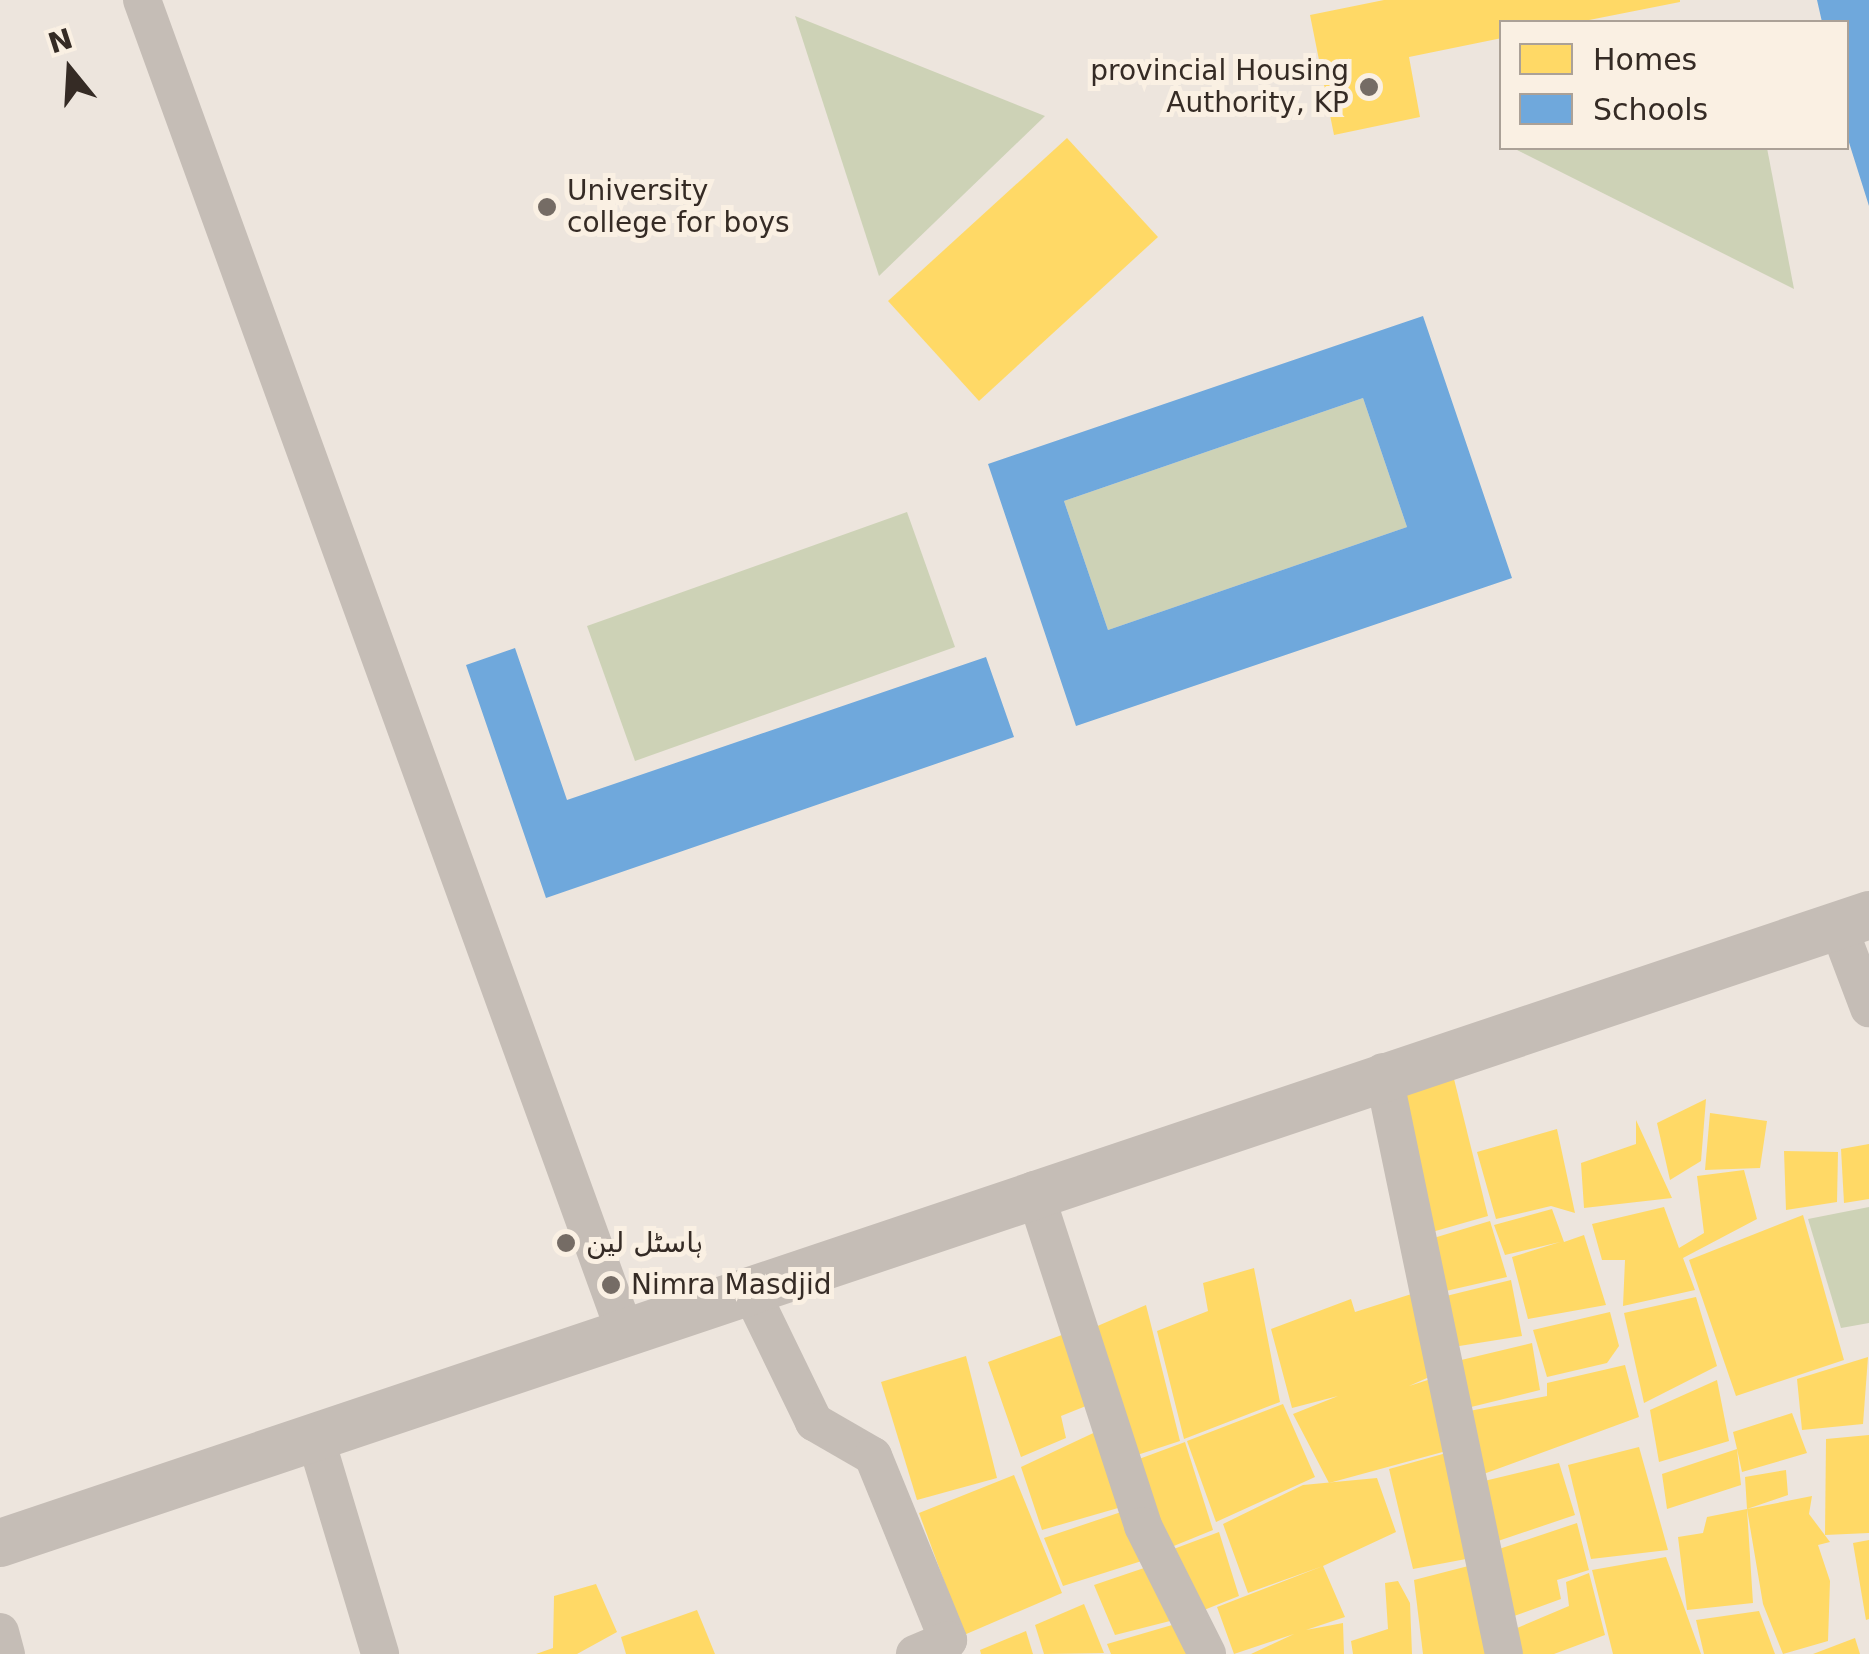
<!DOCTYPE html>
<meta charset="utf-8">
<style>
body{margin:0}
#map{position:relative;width:1869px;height:1654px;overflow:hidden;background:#ede5dd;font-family:"DejaVu Sans","Noto Naskh Arabic",sans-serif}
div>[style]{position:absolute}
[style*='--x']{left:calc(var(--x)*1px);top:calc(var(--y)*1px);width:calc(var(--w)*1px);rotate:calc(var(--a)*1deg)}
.green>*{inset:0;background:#cdd2b6}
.homes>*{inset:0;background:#ffd966}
.schools>*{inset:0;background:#6fa8dc}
.minor>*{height:38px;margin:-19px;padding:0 19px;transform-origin:19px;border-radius:19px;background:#c5bdb6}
.tertiary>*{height:48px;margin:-24px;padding:0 24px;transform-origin:24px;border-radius:24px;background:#c5bdb6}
.dots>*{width:28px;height:28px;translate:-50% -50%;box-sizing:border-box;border:5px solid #faf0e3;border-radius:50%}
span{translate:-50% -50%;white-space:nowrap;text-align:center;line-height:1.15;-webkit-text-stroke:10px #faf0e3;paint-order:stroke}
.poi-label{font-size:28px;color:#352b25}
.right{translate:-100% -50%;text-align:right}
.left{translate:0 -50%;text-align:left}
.legend{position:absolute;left:1499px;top:20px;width:350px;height:130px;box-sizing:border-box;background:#faf0e3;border:2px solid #aba197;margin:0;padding:12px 18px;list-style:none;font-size:30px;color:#352b25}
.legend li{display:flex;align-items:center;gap:20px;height:50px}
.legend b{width:50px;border:2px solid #aba197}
.north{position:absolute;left:20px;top:20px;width:100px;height:100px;-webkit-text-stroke:8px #faf0e3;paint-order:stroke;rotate:342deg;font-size:28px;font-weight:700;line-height:40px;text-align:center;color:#352b25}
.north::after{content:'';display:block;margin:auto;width:35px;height:45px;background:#352b25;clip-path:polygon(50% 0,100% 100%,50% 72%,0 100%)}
</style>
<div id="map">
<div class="green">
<i style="clip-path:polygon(795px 16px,1045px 116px,879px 276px)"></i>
<i style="clip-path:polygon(1513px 148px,1767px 148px,1794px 289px)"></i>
<i style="clip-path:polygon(1363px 398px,1407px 527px,1108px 630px,1064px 501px)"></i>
<i style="clip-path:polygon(907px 512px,955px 647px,635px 761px,587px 626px)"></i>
<i style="clip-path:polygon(1869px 1207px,1869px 1323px,1841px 1328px,1808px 1219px)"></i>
</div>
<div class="homes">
<i style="clip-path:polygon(1384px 0,1680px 0,1680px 2px,1579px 22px,1502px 22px,1502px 38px,1409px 57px,1420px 117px,1334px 135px,1310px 15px)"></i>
<i style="clip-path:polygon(1067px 138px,1158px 237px,979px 401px,888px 301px)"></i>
<i style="clip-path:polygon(1454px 1079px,1488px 1216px,1425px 1234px,1394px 1094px)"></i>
<i style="clip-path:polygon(1706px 1099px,1701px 1161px,1670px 1180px,1657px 1123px)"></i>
<i style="clip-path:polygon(1710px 1113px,1767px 1121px,1760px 1168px,1705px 1170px)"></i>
<i style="clip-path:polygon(1636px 1120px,1672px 1198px,1584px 1208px,1581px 1163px,1636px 1144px)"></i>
<i style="clip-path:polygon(1557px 1129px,1575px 1213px,1551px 1206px,1496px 1219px,1477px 1152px)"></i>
<i style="clip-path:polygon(1869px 1144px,1869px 1199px,1844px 1203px,1841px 1149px)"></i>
<i style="clip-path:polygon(1784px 1151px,1838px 1152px,1837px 1202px,1786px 1210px)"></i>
<i style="clip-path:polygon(1744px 1170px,1757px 1219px,1683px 1258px,1695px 1290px,1623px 1306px,1625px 1260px,1602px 1260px,1592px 1224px,1664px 1207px,1679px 1248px,1704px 1233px,1697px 1176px)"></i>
<i style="clip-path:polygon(1552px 1209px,1564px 1242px,1584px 1235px,1606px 1305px,1528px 1319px,1512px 1257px,1560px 1242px,1505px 1255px,1494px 1225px)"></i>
<i style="clip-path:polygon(1803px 1215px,1844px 1360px,1736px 1396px,1689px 1260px)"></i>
<i style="clip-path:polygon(1490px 1221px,1507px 1277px,1437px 1293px,1427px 1240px)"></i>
<i style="clip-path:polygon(1254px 1268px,1280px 1402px,1184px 1439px,1157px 1331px,1208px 1311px,1203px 1283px)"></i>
<i style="clip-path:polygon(1511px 1280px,1522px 1336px,1453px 1347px,1438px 1298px)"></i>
<i style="clip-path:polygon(1421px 1291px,1427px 1378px,1409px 1386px,1431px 1379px,1450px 1450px,1329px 1483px,1293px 1414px,1338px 1396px,1292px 1408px,1271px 1329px,1351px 1299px,1355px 1312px)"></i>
<i style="clip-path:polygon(1696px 1297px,1717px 1366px,1644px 1403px,1624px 1313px)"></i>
<i style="clip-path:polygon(1146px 1305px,1180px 1441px,1125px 1459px,1086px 1331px)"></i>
<i style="clip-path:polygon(1610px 1312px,1619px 1346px,1607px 1363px,1547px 1377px,1533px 1330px)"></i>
<i style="clip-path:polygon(1070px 1332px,1091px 1404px,1061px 1416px,1066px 1438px,1021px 1457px,988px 1362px)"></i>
<i style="clip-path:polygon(1532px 1343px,1540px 1390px,1463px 1409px,1457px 1361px)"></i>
<i style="clip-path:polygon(966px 1356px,997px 1478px,917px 1500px,881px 1382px)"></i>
<i style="clip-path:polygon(1868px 1357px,1863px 1424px,1802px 1430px,1797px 1379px)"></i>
<i style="clip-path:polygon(1625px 1365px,1639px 1417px,1478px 1476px,1464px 1412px,1547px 1396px,1547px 1383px)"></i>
<i style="clip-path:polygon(1717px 1380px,1729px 1441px,1659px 1462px,1650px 1410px)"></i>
<i style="clip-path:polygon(1283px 1404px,1315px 1477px,1216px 1522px,1187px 1441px)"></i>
<i style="clip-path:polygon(1792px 1413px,1807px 1453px,1742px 1472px,1737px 1449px,1741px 1485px,1667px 1509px,1662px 1474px,1737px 1449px,1733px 1432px)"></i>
<i style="clip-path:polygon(1104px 1428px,1125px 1506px,1042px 1530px,1021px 1467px)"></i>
<i style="clip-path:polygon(1869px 1435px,1869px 1533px,1825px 1535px,1826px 1439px)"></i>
<i style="clip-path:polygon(1185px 1442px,1213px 1530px,1159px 1552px,1131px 1462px)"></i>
<i style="clip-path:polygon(1639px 1447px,1668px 1550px,1591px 1559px,1568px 1465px)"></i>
<i style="clip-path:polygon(1457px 1450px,1482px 1556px,1413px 1569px,1389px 1469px)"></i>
<i style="clip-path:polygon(1559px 1463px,1575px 1515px,1498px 1541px,1480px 1482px)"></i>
<i style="clip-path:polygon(1786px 1470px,1788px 1495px,1747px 1509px,1812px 1496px,1809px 1514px,1830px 1542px,1818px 1545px,1830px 1581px,1828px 1641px,1783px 1654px,1763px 1604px,1747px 1509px,1753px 1603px,1687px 1610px,1678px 1537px,1703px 1533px,1707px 1517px,1747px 1509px,1745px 1477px)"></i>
<i style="clip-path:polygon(1014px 1475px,1062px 1593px,964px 1635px,919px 1513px)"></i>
<i style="clip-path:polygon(1377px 1478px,1396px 1532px,1323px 1566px,1345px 1617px,1306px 1630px,1343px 1623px,1344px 1654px,1251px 1654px,1294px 1634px,1234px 1654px,1217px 1607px,1323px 1566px,1248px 1593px,1223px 1524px,1303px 1485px)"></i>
<i style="clip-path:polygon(1133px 1508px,1148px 1559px,1063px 1586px,1044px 1538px)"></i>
<i style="clip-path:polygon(1577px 1523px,1589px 1570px,1557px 1580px,1561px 1599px,1503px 1620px,1490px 1552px)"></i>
<i style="clip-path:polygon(1219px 1532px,1239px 1596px,1194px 1614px,1163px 1553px)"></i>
<i style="clip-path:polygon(1869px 1540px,1869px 1619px,1866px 1620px,1853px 1543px)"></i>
<i style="clip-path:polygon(1666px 1557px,1701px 1654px,1613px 1654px,1592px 1570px)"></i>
<i style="clip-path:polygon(1480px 1563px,1493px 1654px,1423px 1654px,1414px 1580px)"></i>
<i style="clip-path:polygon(1144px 1568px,1174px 1620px,1115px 1635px,1094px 1585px)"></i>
<i style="clip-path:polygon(1589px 1573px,1605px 1635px,1554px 1654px,1507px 1654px,1503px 1634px,1569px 1606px,1566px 1582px)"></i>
<i style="clip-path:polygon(1398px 1581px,1410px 1603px,1412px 1654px,1353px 1654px,1351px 1641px,1388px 1629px,1385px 1583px)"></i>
<i style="clip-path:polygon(596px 1584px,617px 1632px,577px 1654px,536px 1654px,553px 1648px,554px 1596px)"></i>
<i style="clip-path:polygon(1084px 1604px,1104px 1653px,1044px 1654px,1035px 1625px)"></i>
<i style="clip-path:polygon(697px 1610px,715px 1654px,626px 1654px,621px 1637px)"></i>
<i style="clip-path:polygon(1759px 1611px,1775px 1654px,1704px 1654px,1696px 1620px)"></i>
<i style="clip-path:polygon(1179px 1623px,1194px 1654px,1111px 1654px,1107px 1644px)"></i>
<i style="clip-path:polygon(1026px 1631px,1033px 1654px,981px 1654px,980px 1650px)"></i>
<i style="clip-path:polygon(1855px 1638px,1860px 1654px,1813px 1654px)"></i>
</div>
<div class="schools">
<i style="clip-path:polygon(1817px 0,1869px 0,1869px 206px,1846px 133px,1846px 22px,1822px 22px)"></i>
<i style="clip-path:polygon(evenodd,1423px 316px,1512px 578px,1076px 726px,988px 464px,1423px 316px,1363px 398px,1407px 527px,1108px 630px,1064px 501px,1363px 398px)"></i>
<i style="clip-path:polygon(515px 648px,567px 800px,986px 657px,1014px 737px,546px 898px,466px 665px)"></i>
</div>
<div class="minor">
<i style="--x:142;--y:0;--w:1420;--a:70.07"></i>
<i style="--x:1838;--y:926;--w:88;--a:69.3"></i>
<i style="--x:1383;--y:1072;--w:594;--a:78.26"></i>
<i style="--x:1034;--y:1190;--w:353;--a:72"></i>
<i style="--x:1143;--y:1526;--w:143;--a:63.4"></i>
<i style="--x:750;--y:1290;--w:147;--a:64.1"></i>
<i style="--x:814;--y:1422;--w:68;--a:30"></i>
<i style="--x:873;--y:1456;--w:199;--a:67.8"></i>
<i style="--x:948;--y:1640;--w:36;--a:157"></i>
<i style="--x:316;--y:1440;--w:223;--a:73.3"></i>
<i style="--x:0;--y:1632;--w:23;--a:75"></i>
</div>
<div class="tertiary">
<i style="--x:0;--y:1543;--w:1972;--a:-18.57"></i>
</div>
<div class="dots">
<i style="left:1369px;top:87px;background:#756c65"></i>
<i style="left:547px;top:207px;background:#756c65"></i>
<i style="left:566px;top:1243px;background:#756c65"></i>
<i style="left:611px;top:1285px;background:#756c65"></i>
</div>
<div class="poi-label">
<span class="right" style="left:1349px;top:87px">provincial Housing<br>Authority, KP</span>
<span class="left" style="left:567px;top:207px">University<br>college for boys</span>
<span class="left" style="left:586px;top:1243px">ہاسٹل لین</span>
<span class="left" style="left:631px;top:1285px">Nimra Masdjid</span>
</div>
<ul class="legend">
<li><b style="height:28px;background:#ffd966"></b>Homes</li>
<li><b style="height:28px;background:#6fa8dc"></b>Schools</li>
</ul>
<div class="north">N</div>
</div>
